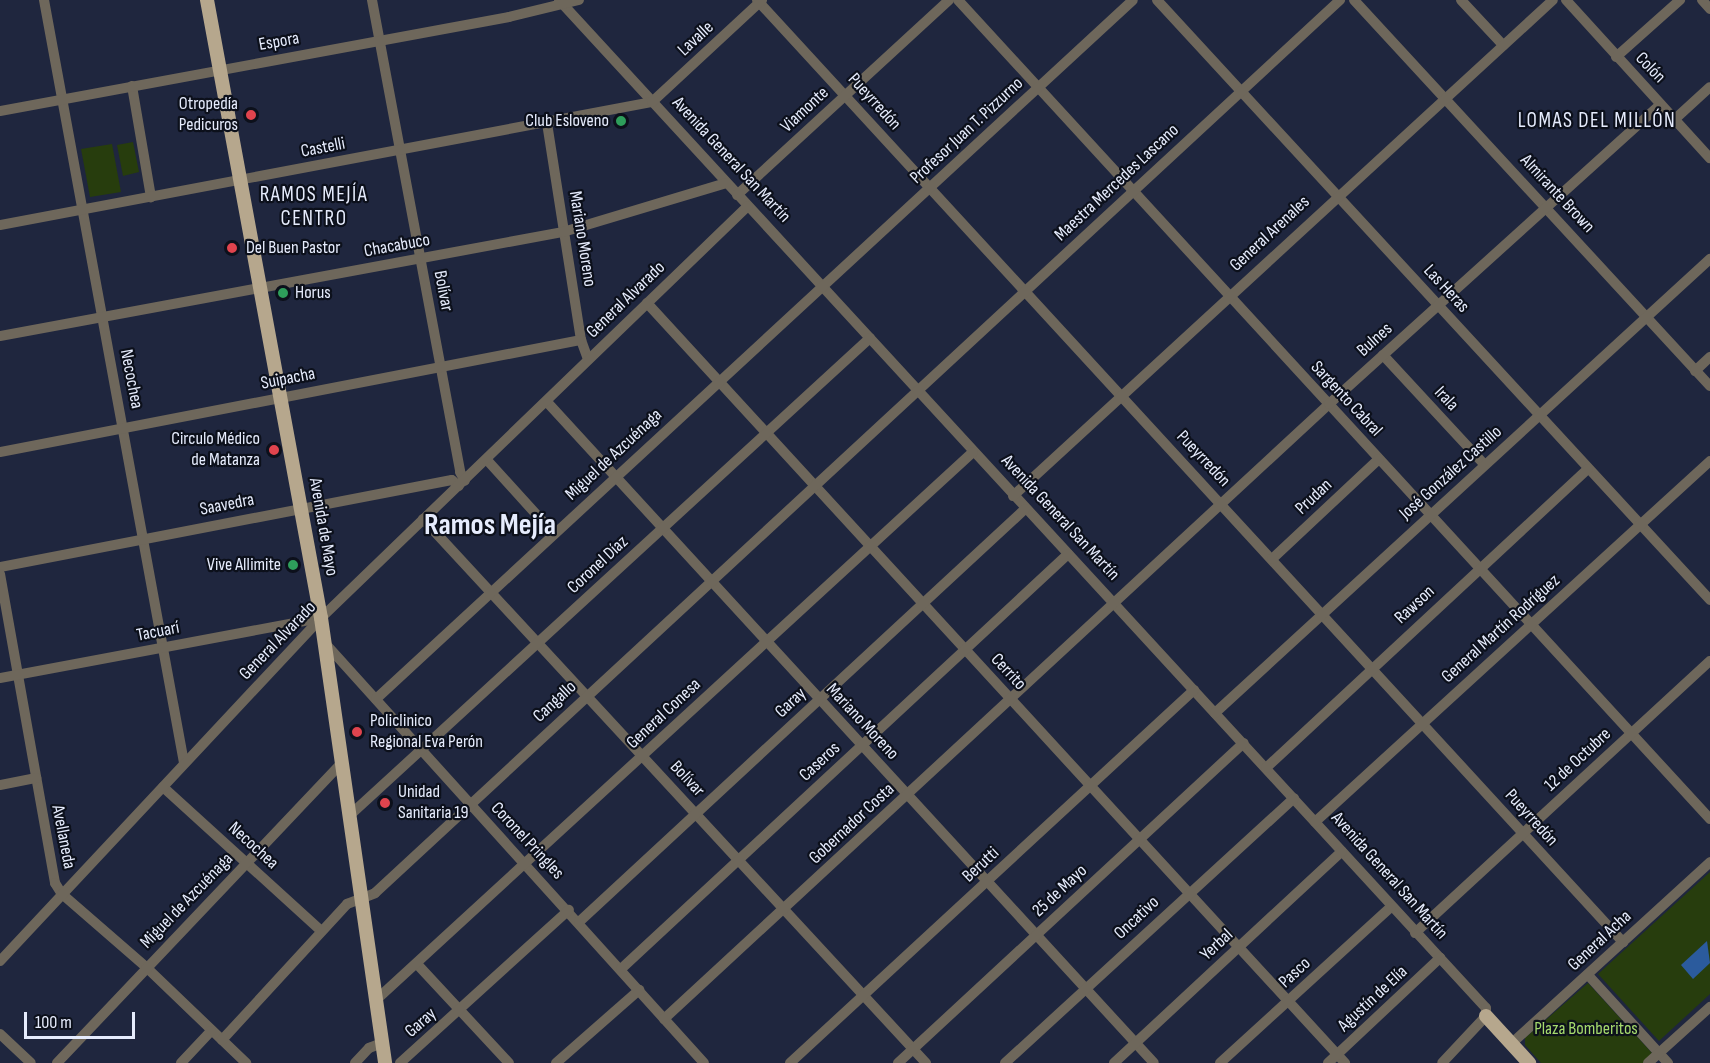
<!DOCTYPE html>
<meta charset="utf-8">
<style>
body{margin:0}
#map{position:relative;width:1710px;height:1063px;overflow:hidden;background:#1f263e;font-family:"Sofia Sans Condensed",sans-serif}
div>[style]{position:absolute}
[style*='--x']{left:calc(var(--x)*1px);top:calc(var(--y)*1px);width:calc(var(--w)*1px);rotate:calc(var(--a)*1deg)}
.green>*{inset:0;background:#273d0d}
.water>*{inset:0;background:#2b5b9d}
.minor>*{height:10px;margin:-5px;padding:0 5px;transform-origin:5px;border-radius:5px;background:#6e675b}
.major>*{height:14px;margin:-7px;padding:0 7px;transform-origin:7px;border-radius:7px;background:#b6a78d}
.dots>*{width:16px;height:16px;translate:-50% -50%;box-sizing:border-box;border:3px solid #0c101b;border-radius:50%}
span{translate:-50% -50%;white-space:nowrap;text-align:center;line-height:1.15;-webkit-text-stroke:4.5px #0c101b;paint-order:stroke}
.street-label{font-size:18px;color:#e6ecfd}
.poi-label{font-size:18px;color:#e6ecfd}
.right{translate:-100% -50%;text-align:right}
.left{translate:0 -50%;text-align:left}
.park-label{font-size:18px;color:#a5da6d}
.quarter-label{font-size:21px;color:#e6ecfd;letter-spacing:1.5px}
.town-label{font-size:30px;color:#e6ecfd;font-weight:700}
.scale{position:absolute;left:24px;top:1012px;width:111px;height:27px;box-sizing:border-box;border:3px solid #e6ecfd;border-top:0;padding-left:8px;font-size:18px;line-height:21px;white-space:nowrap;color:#e6ecfd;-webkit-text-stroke:4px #0c101b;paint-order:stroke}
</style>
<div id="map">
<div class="green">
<i style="clip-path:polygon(133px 142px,139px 172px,123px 176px,117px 145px)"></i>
<i style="clip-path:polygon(112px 144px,121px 192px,90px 197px,81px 149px)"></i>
<i style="clip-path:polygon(1710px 872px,1710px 994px,1659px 1041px,1598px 974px)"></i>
<i style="clip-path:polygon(1588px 983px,1652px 1053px,1643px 1063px,1541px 1063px,1525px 1045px,1525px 1038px)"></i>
</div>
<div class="water">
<i style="clip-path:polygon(1707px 941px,1710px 963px,1693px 979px,1681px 965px)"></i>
</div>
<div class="minor">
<i style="--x:44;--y:0;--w:776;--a:79.6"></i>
<i style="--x:372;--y:0;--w:480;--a:79.4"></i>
<i style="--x:460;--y:472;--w:10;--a:61"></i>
<i style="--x:559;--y:0;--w:1369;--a:47.4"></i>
<i style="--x:1486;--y:1008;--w:8;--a:90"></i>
<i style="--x:1486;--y:1016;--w:64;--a:133.1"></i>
<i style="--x:757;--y:0;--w:1280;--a:47.41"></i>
<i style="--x:958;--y:0;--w:1112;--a:47.44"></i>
<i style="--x:1157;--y:0;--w:816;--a:47.33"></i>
<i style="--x:1354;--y:0;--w:525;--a:47.32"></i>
<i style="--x:1461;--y:0;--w:62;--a:47"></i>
<i style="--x:1566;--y:0;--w:214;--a:47.7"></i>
<i style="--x:1702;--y:0;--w:12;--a:48"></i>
<i style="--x:1616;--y:57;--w:86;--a:-41.7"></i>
<i style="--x:132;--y:86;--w:113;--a:80.3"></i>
<i style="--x:0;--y:111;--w:518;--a:-10.46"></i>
<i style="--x:509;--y:17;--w:72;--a:-13.7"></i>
<i style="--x:1675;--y:119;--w:47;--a:-42.4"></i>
<i style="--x:547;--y:123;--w:220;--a:81.1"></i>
<i style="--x:581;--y:340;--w:20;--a:70"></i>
<i style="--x:737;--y:195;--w:288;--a:-42.6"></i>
<i style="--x:0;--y:225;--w:664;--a:-10.68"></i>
<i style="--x:652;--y:102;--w:150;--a:-42.8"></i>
<i style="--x:647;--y:303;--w:1032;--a:47.43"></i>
<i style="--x:0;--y:336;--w:573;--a:-10.47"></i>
<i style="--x:563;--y:232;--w:170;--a:-16.7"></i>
<i style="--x:1383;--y:355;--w:149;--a:47.2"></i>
<i style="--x:1695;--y:371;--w:21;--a:-43"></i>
<i style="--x:547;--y:402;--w:897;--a:47.44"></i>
<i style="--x:0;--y:452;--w:592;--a:-10.91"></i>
<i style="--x:487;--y:460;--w:100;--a:47.8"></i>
<i style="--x:1013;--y:496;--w:733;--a:-42.57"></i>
<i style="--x:423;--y:519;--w:741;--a:47.24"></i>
<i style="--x:1272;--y:559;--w:146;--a:-43.1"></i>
<i style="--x:0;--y:567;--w:460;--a:-10.9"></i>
<i style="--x:452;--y:480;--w:9;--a:41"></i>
<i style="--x:0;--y:574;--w:314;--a:79.9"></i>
<i style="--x:55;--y:883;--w:13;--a:58"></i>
<i style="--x:62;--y:894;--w:111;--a:41"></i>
<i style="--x:146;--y:967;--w:139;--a:43.8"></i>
<i style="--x:324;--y:642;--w:567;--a:47.93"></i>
<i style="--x:0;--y:678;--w:327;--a:-10.6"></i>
<i style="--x:376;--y:699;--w:1030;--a:-42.72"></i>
<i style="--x:1215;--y:713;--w:672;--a:-42.53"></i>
<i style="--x:1266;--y:768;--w:439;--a:-42.9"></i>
<i style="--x:0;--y:785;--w:37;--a:-11"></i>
<i style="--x:163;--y:787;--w:214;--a:42.3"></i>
<i style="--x:349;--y:816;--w:707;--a:-42.54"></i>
<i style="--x:1315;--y:822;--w:535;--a:-42.42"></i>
<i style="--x:579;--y:922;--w:608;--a:-42.8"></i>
<i style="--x:1415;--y:933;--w:401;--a:-42.7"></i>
<i style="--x:0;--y:961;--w:470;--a:-46.9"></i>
<i style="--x:321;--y:618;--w:593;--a:-43.98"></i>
<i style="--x:417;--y:964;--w:135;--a:47.1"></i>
<i style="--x:621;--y:969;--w:610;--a:-42.87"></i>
<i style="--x:1588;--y:975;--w:119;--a:47.7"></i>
<i style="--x:376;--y:1000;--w:810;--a:-42.55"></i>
<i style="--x:664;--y:1019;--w:906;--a:-42.76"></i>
<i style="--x:1329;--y:404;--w:447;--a:-42.1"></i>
<i style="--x:0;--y:1034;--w:42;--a:43.1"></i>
<i style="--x:222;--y:1040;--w:185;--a:-47.4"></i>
<i style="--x:347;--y:904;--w:30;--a:-21"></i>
<i style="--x:375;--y:893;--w:1315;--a:-42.78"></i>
<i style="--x:1511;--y:1044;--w:270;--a:-42.4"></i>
<i style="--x:57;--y:1063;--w:412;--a:-46.5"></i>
<i style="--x:181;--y:1063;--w:44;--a:-46.8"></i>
<i style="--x:355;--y:1063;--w:21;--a:-47"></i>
<i style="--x:369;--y:1048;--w:14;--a:-21"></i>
<i style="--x:400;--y:1063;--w:228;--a:-42.2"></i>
<i style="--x:556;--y:1063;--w:111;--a:-41.3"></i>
<i style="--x:790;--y:1063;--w:550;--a:-42.72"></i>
<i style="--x:898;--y:1063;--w:471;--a:-42.8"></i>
<i style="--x:1005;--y:1063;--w:392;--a:-42.5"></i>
<i style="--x:1114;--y:1063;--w:311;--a:-42.9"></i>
<i style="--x:1220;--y:1063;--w:231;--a:-42.4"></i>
<i style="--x:1328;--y:1063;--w:154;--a:-43.2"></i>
<i style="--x:1648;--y:1063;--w:84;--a:-42.1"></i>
</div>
<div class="major">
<i style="--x:207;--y:0;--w:628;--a:79.55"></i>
<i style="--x:321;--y:618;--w:450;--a:81.8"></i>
<i style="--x:1486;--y:1016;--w:64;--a:47.5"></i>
</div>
<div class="dots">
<i style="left:251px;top:115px;background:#e0444e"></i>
<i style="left:621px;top:121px;background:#2e9e5b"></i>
<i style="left:232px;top:248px;background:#e0444e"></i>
<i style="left:283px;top:293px;background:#2e9e5b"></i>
<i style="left:274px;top:450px;background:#e0444e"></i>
<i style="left:293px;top:565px;background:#2e9e5b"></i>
<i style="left:357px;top:732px;background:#e0444e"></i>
<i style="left:385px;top:803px;background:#e0444e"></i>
</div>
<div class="street-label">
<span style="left:696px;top:39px;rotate:-43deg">Lavalle</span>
<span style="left:279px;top:42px;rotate:-10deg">Espora</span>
<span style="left:1650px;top:68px;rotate:46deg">Colón</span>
<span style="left:874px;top:102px;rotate:48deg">Pueyrredón</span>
<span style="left:805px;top:110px;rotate:-43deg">Viamonte</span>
<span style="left:967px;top:131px;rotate:-43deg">Profesor Juan T. Pizzurno</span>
<span style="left:323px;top:148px;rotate:-11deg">Castelli</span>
<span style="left:731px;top:160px;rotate:47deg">Avenida General San Martín</span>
<span style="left:1117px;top:183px;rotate:-43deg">Maestra Mercedes Lascano</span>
<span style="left:1557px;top:194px;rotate:47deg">Almirante Brown</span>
<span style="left:1270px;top:234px;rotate:-43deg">General Arenales</span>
<span style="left:582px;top:239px;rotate:81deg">Mariano Moreno</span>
<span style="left:397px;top:246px;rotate:-10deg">Chacabuco</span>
<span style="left:1446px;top:289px;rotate:47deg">Las Heras</span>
<span style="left:443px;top:291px;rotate:79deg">Bolívar</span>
<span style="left:626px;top:300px;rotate:-44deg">General Alvarado</span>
<span style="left:1375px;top:340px;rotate:-42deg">Bulnes</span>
<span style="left:131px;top:379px;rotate:79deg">Necochea</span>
<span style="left:288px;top:379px;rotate:-11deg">Suipacha</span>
<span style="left:1346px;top:399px;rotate:47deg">Sargento Cabral</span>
<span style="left:1446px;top:399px;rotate:47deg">Irala</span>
<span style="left:614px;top:455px;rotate:-43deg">Miguel de Azcuénaga</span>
<span style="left:1203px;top:459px;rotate:47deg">Pueyrredón</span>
<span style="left:1451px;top:473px;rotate:-42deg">José González Castillo</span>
<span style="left:1314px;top:497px;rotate:-43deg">Prudan</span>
<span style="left:227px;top:505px;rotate:-11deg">Saavedra</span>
<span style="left:1060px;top:518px;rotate:47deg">Avenida General San Martín</span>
<span style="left:323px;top:527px;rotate:80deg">Avenida de Mayo</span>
<span style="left:598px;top:565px;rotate:-43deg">Coronel Díaz</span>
<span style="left:1415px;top:605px;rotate:-43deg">Rawson</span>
<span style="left:1501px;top:629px;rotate:-42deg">General Martín Rodríguez</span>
<span style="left:158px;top:632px;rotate:-11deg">Tacuarí</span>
<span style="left:278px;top:641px;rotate:-46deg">General Alvarado</span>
<span style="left:1008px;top:672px;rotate:47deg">Cerrito</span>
<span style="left:555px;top:702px;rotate:-43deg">Cangallo</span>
<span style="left:791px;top:703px;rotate:-43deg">Garay</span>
<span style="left:664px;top:714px;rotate:-43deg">General Conesa</span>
<span style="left:862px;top:722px;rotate:47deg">Mariano Moreno</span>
<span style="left:1578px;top:760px;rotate:-43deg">12 de Octubre</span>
<span style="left:820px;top:762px;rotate:-43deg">Caseros</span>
<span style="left:687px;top:779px;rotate:47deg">Bolívar</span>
<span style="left:1531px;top:818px;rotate:48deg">Pueyrredón</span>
<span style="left:852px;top:824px;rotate:-43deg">Gobernador Costa</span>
<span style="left:63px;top:837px;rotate:79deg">Avellaneda</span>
<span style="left:527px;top:841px;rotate:47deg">Coronel Pringles</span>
<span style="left:253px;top:846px;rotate:42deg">Necochea</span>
<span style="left:981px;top:865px;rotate:-43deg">Berutti</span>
<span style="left:1389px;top:876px;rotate:48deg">Avenida General San Martín</span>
<span style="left:1060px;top:891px;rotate:-43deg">25 de Mayo</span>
<span style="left:187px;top:901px;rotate:-46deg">Miguel de Azcuénaga</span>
<span style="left:1137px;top:918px;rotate:-43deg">Oncativo</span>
<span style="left:1600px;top:941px;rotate:-43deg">General Acha</span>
<span style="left:1217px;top:945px;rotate:-43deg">Yerbal</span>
<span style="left:1295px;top:973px;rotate:-43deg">Pasco</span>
<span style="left:1373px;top:999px;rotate:-43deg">Agustín de Elía</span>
<span style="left:421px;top:1023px;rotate:-41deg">Garay</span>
</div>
<div class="poi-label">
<span class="right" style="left:238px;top:115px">Otropedía<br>Pedicuros</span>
<span class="right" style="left:609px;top:121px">Club Esloveno</span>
<span class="left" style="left:246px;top:248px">Del Buen Pastor</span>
<span class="left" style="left:295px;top:293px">Horus</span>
<span class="right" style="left:260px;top:450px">Circulo Médico<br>de Matanza</span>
<span class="right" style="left:281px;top:565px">Vive Allimite</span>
<span class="left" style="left:370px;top:732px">Policlinico<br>Regional Eva Perón</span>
<span class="left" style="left:398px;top:803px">Unidad<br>Sanitaria 19</span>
</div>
<div class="park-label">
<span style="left:1586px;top:1029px">Plaza Bomberitos</span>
</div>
<div class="quarter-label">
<span style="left:1597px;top:121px">LOMAS DEL MILLÓN</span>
<span style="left:314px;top:207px">RAMOS MEJÍA<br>CENTRO</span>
</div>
<div class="town-label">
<span style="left:490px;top:525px">Ramos Mejía</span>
</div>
<div class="scale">100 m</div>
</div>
